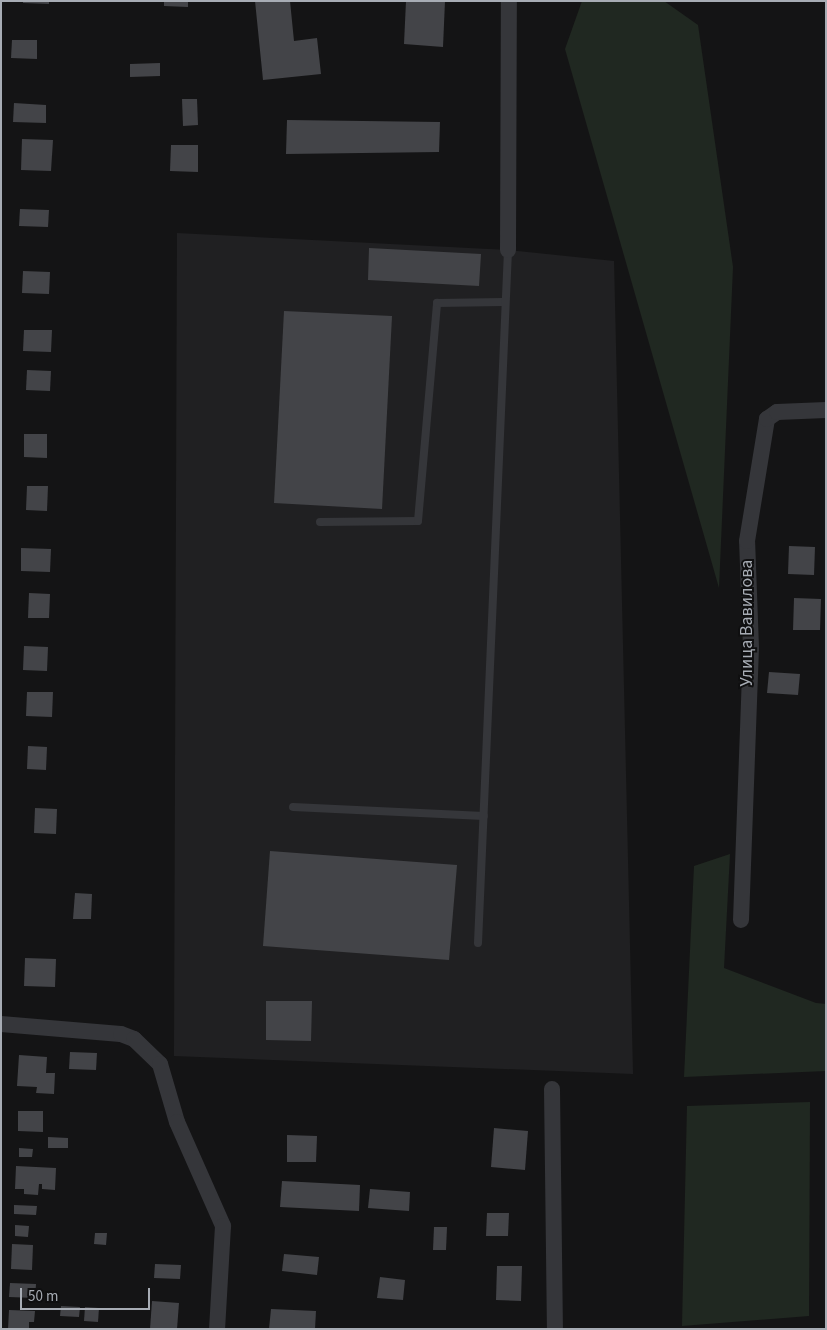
<!DOCTYPE html>
<meta charset="utf-8">
<style>
body{margin:0}
#map{position:relative;width:827px;height:1330px;overflow:hidden;background:#141415;font-family:"Source Sans 3",sans-serif}
div>[style]{position:absolute}
[style*='--x']{left:calc(var(--x)*1px);top:calc(var(--y)*1px);width:calc(var(--w)*1px);rotate:calc(var(--a)*1deg)}
.built>*{inset:0;background:#202022}
.green>*{inset:0;background:#202821}
.building>*{inset:0;background:#434448}
.lane>*{height:8px;margin:-4px;padding:0 4px;transform-origin:4px;border-radius:4px;background:#35363a}
.street>*{height:16px;margin:-8px;padding:0 8px;transform-origin:8px;border-radius:8px;background:#35363a}
span{translate:-50% -50%;white-space:nowrap;text-align:center;line-height:1.15;-webkit-text-stroke:4px #0f0f10;paint-order:stroke}
.street-label{font-size:18px;color:#a7acb4}
.frame{position:absolute;inset:0;border:2px solid #a7acb4;pointer-events:none}
.scale{position:absolute;left:20px;top:1288px;width:130px;height:22px;box-sizing:border-box;border:2px solid #a7acb4;border-top:0;padding-left:6px;font-size:15px;line-height:18px;white-space:nowrap;color:#a7acb4;-webkit-text-stroke:4px #0f0f10;paint-order:stroke}
</style>
<div id="map">
<div class="built">
<i style="clip-path:polygon(177px 233px,508px 250px,614px 261px,633px 1074px,174px 1056px)"></i>
</div>
<div class="green">
<i style="clip-path:polygon(582px 1px,664px 1px,698px 25px,733px 267px,719px 588px,565px 49px)"></i>
<i style="clip-path:polygon(730px 854px,724px 968px,816px 1003px,826px 1004px,826px 1071px,684px 1077px,694px 866px)"></i>
<i style="clip-path:polygon(810px 1102px,809px 1316px,682px 1326px,687px 1106px)"></i>
</div>
<div class="building">
<i style="clip-path:polygon(23px 1px,49px 1px,49px 4px,23px 3px)"></i>
<i style="clip-path:polygon(164px 1px,188px 1px,188px 7px,164px 6px)"></i>
<i style="clip-path:polygon(255px 1px,290px 1px,294px 41px,317px 38px,321px 74px,263px 80px)"></i>
<i style="clip-path:polygon(406px 1px,445px 1px,443px 47px,404px 44px)"></i>
<i style="clip-path:polygon(12px 40px,37px 40px,37px 59px,11px 58px)"></i>
<i style="clip-path:polygon(160px 63px,160px 76px,130px 77px,130px 64px)"></i>
<i style="clip-path:polygon(182px 99px,197px 99px,198px 125px,183px 126px)"></i>
<i style="clip-path:polygon(14px 103px,46px 105px,46px 123px,13px 122px)"></i>
<i style="clip-path:polygon(287px 120px,440px 122px,439px 152px,286px 154px)"></i>
<i style="clip-path:polygon(22px 139px,53px 140px,51px 171px,21px 170px)"></i>
<i style="clip-path:polygon(171px 145px,198px 145px,198px 172px,170px 171px)"></i>
<i style="clip-path:polygon(20px 209px,49px 210px,48px 227px,19px 226px)"></i>
<i style="clip-path:polygon(369px 248px,481px 254px,479px 286px,368px 280px)"></i>
<i style="clip-path:polygon(23px 271px,50px 272px,49px 294px,22px 293px)"></i>
<i style="clip-path:polygon(284px 311px,392px 316px,382px 509px,274px 503px)"></i>
<i style="clip-path:polygon(24px 330px,52px 330px,51px 352px,23px 351px)"></i>
<i style="clip-path:polygon(27px 370px,51px 371px,50px 391px,26px 390px)"></i>
<i style="clip-path:polygon(24px 434px,47px 434px,47px 458px,24px 457px)"></i>
<i style="clip-path:polygon(27px 486px,48px 486px,47px 511px,26px 510px)"></i>
<i style="clip-path:polygon(789px 546px,815px 547px,814px 575px,788px 574px)"></i>
<i style="clip-path:polygon(21px 548px,51px 549px,50px 572px,21px 571px)"></i>
<i style="clip-path:polygon(29px 593px,50px 594px,49px 618px,28px 618px)"></i>
<i style="clip-path:polygon(794px 598px,821px 599px,820px 630px,793px 630px)"></i>
<i style="clip-path:polygon(24px 646px,48px 647px,47px 671px,23px 670px)"></i>
<i style="clip-path:polygon(769px 672px,800px 674px,798px 695px,767px 693px)"></i>
<i style="clip-path:polygon(27px 692px,53px 692px,52px 717px,26px 716px)"></i>
<i style="clip-path:polygon(28px 746px,47px 747px,46px 770px,27px 769px)"></i>
<i style="clip-path:polygon(35px 808px,57px 809px,56px 834px,34px 833px)"></i>
<i style="clip-path:polygon(270px 851px,457px 865px,449px 960px,263px 946px)"></i>
<i style="clip-path:polygon(75px 893px,92px 894px,91px 919px,73px 919px)"></i>
<i style="clip-path:polygon(25px 958px,56px 959px,55px 987px,24px 986px)"></i>
<i style="clip-path:polygon(266px 1001px,312px 1001px,311px 1041px,266px 1040px)"></i>
<i style="clip-path:polygon(70px 1052px,97px 1053px,96px 1070px,69px 1069px)"></i>
<i style="clip-path:polygon(19px 1055px,47px 1057px,46px 1073px,55px 1073px,54px 1094px,36px 1093px,37px 1087px,17px 1086px)"></i>
<i style="clip-path:polygon(18px 1111px,43px 1111px,43px 1132px,18px 1131px)"></i>
<i style="clip-path:polygon(494px 1128px,528px 1131px,525px 1170px,491px 1167px)"></i>
<i style="clip-path:polygon(287px 1135px,317px 1136px,316px 1162px,287px 1162px)"></i>
<i style="clip-path:polygon(48px 1137px,68px 1138px,68px 1148px,48px 1148px)"></i>
<i style="clip-path:polygon(19px 1148px,33px 1149px,32px 1157px,19px 1157px)"></i>
<i style="clip-path:polygon(16px 1166px,56px 1168px,55px 1190px,42px 1189px,42px 1184px,39px 1184px,38px 1195px,24px 1194px,24px 1189px,15px 1189px)"></i>
<i style="clip-path:polygon(282px 1181px,360px 1185px,359px 1211px,280px 1207px)"></i>
<i style="clip-path:polygon(370px 1189px,410px 1192px,409px 1211px,368px 1208px)"></i>
<i style="clip-path:polygon(14px 1205px,37px 1206px,36px 1215px,14px 1214px)"></i>
<i style="clip-path:polygon(487px 1213px,509px 1213px,508px 1236px,486px 1236px)"></i>
<i style="clip-path:polygon(15px 1225px,29px 1226px,28px 1237px,15px 1236px)"></i>
<i style="clip-path:polygon(434px 1227px,447px 1227px,446px 1250px,433px 1250px)"></i>
<i style="clip-path:polygon(95px 1233px,107px 1233px,106px 1245px,94px 1244px)"></i>
<i style="clip-path:polygon(12px 1244px,33px 1245px,32px 1270px,11px 1269px)"></i>
<i style="clip-path:polygon(284px 1254px,319px 1257px,317px 1275px,282px 1271px)"></i>
<i style="clip-path:polygon(155px 1264px,181px 1265px,180px 1279px,154px 1278px)"></i>
<i style="clip-path:polygon(497px 1266px,522px 1266px,521px 1301px,496px 1300px)"></i>
<i style="clip-path:polygon(380px 1277px,405px 1280px,403px 1300px,377px 1298px)"></i>
<i style="clip-path:polygon(10px 1283px,36px 1284px,35px 1298px,9px 1297px)"></i>
<i style="clip-path:polygon(152px 1301px,179px 1303px,177px 1329px,150px 1329px)"></i>
<i style="clip-path:polygon(61px 1306px,80px 1307px,79px 1317px,60px 1316px)"></i>
<i style="clip-path:polygon(85px 1307px,99px 1308px,98px 1322px,84px 1321px)"></i>
<i style="clip-path:polygon(271px 1309px,316px 1311px,315px 1329px,269px 1329px)"></i>
<i style="clip-path:polygon(9px 1310px,35px 1311px,34px 1322px,29px 1322px,29px 1329px,8px 1329px)"></i>
</div>
<div class="lane">
<i style="--x:320;--y:522;--w:98;--a:-0.6"></i>
<i style="--x:418;--y:521;--w:219;--a:-85"></i>
<i style="--x:437;--y:303;--w:66;--a:-0.9"></i>
<i style="--x:293;--y:807;--w:191;--a:2.7"></i>
<i style="--x:478;--y:943;--w:694;--a:-87.52"></i>
</div>
<div class="street">
<i style="--x:508;--y:250;--w:249;--a:-89.8"></i>
<i style="--x:741;--y:920;--w:272;--a:-87.9"></i>
<i style="--x:751;--y:648;--w:107;--a:-92.1"></i>
<i style="--x:747;--y:541;--w:124;--a:-80.7"></i>
<i style="--x:767;--y:419;--w:12;--a:-35"></i>
<i style="--x:777;--y:412;--w:49;--a:-2.3"></i>
<i style="--x:1;--y:1024;--w:120;--a:4.8"></i>
<i style="--x:121;--y:1034;--w:14;--a:21"></i>
<i style="--x:134;--y:1039;--w:36;--a:44"></i>
<i style="--x:160;--y:1064;--w:60;--a:73.7"></i>
<i style="--x:177;--y:1122;--w:114;--a:66.1"></i>
<i style="--x:223;--y:1226;--w:103;--a:93.3"></i>
<i style="--x:552;--y:1089;--w:240;--a:89.3"></i>
</div>
<div class="street-label">
<span style="left:747px;top:623px;rotate:-90deg">Улица Вавилова</span>
</div>
<div class="frame"></div>
<div class="scale">50 m</div>
</div>
